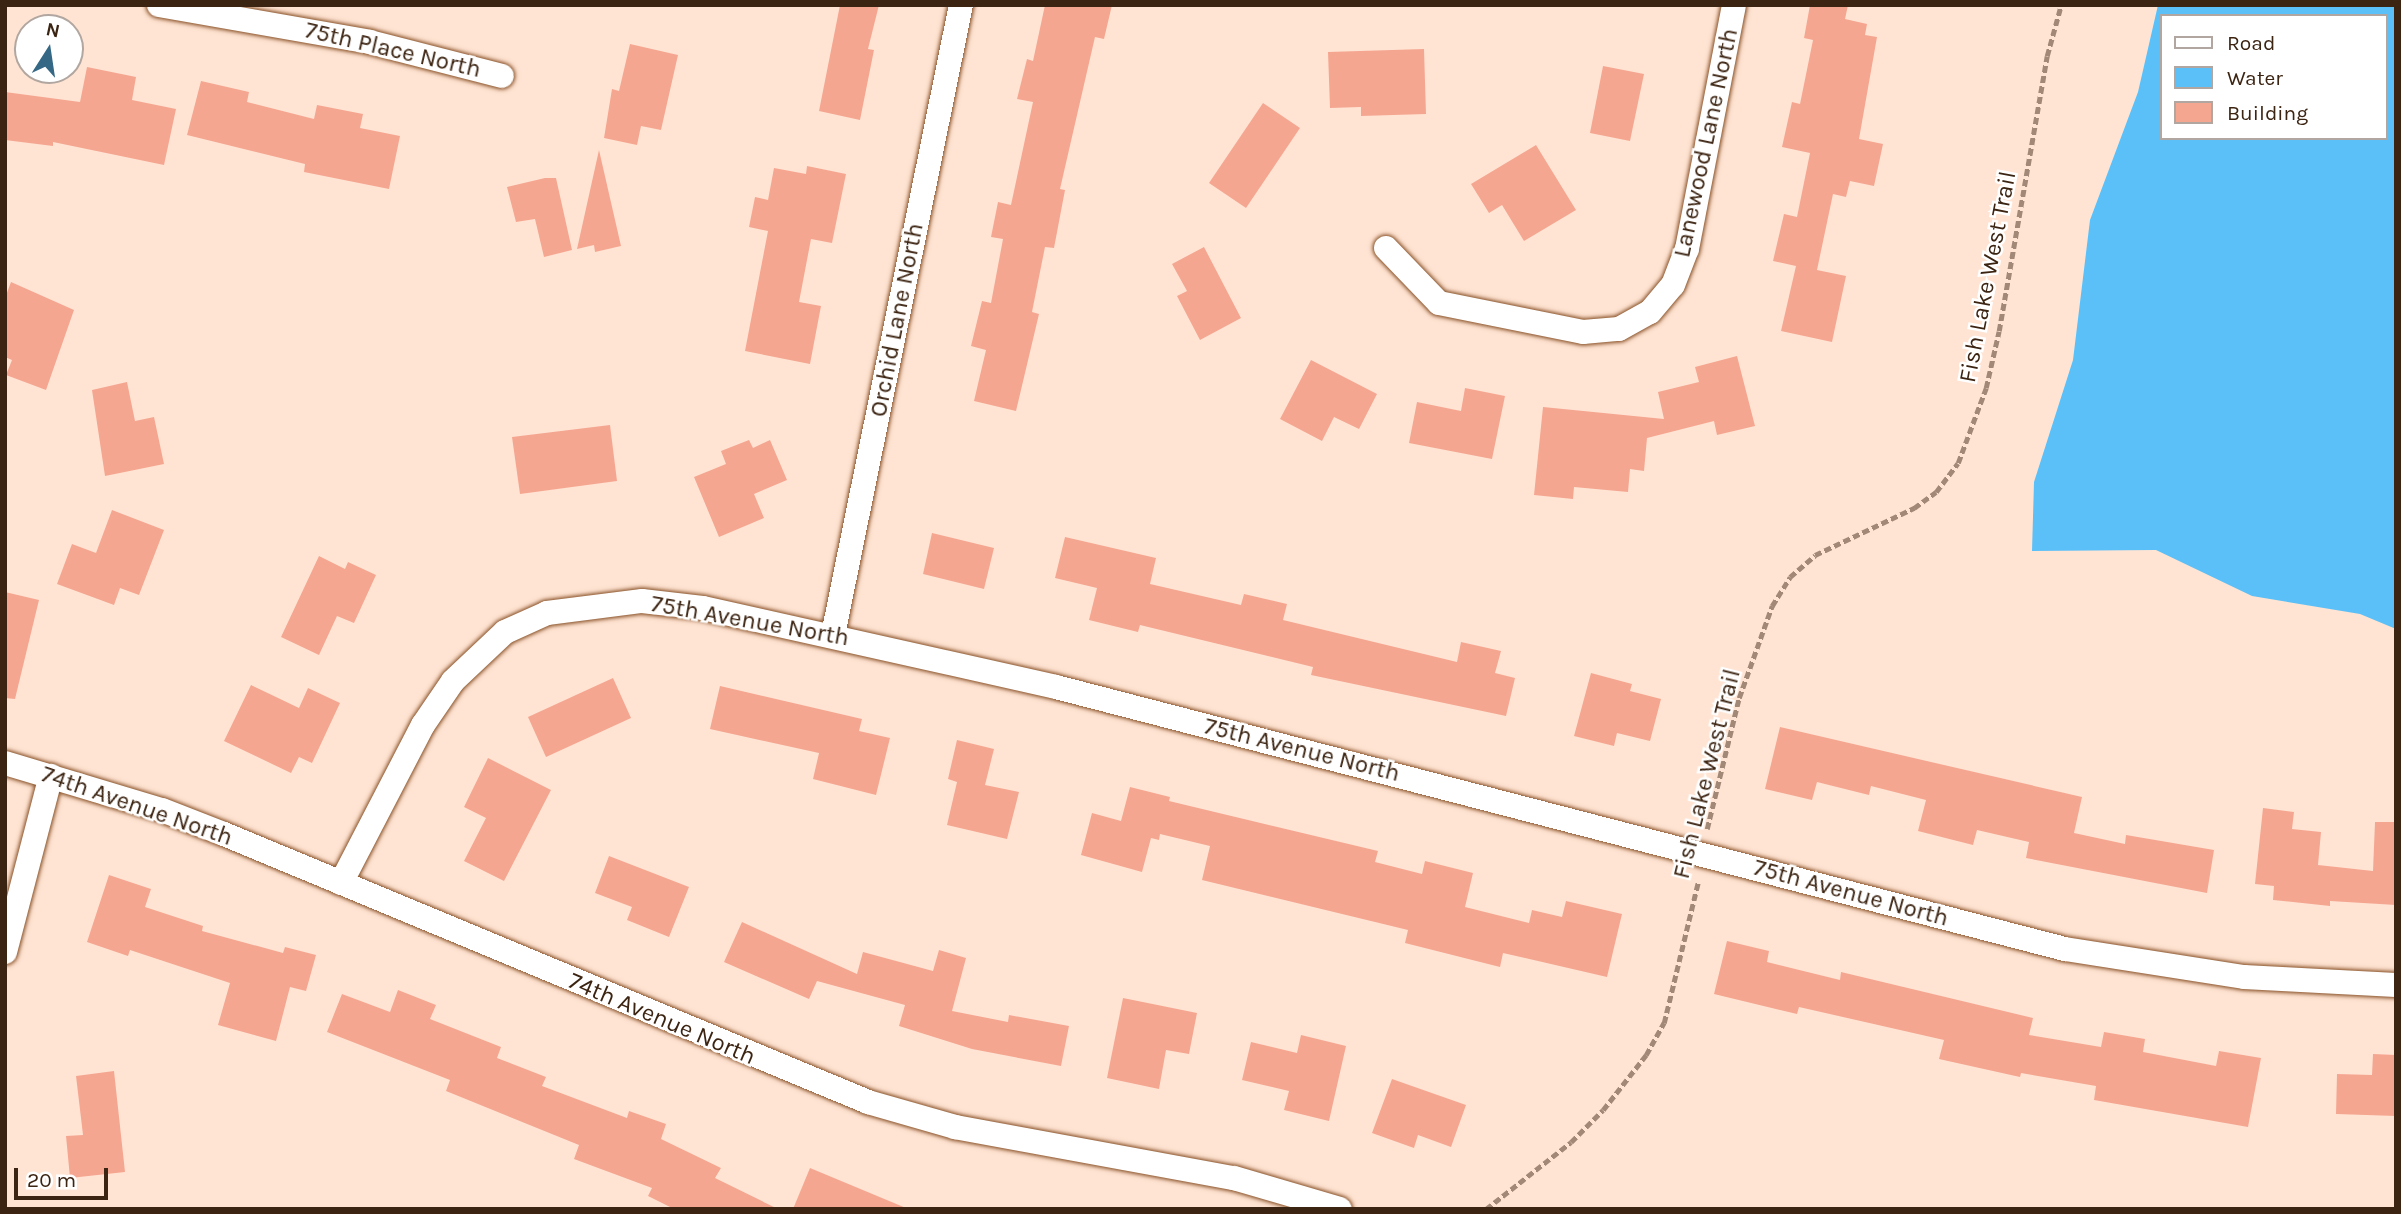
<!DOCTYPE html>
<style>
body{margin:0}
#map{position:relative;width:2401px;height:1214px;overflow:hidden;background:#ffe4d3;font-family:Karla,sans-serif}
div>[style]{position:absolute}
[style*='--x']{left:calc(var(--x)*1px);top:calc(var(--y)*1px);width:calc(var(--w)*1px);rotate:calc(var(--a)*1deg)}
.water>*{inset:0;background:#5bc0f8}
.building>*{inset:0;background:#f5a691}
.path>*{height:4.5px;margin-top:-2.25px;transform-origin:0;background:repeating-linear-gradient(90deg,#a28877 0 7px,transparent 0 10.5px)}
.roads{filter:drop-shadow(0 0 2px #895127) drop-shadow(0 0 2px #895127)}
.minor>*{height:24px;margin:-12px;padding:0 12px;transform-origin:12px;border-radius:12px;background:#fff}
span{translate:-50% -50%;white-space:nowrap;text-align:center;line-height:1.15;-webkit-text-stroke:5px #fff;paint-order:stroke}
.street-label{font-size:24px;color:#3c2412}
.frame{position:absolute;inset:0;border:7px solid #3c2412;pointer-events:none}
.legend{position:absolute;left:2160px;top:14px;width:228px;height:126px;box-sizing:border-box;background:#fff;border:2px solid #b1a7a0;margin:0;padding:9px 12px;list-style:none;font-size:21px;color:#3c2412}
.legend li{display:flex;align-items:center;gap:14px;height:35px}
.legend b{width:35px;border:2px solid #b1a7a0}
.north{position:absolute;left:14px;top:14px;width:70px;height:70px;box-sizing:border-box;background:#fff;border:2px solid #b1a7a0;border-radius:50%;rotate:12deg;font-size:19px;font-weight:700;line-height:28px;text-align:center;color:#3c2412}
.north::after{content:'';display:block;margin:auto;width:24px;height:32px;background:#356885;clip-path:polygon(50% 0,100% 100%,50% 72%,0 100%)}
.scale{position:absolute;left:14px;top:1168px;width:94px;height:32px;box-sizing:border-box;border:4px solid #3c2412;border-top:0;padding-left:9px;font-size:21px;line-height:24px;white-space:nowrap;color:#3c2412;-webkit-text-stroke:5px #fff;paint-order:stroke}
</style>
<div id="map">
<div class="water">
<i style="clip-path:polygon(evenodd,2158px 5px,2396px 5px,2396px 629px,2360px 614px,2252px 596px,2156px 550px,2032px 551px,2034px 482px,2073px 360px,2090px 220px,2138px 92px,2158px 5px,2161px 16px,2385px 16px,2385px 138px,2161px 138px,2161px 16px)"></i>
</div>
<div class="building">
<i style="clip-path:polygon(840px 5px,879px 5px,868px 49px,874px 50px,860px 120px,819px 111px)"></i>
<i style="clip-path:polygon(1045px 5px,1112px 5px,1104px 39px,1095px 37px,1060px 189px,1065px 190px,1054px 248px,1045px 247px,1032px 312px,1039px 314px,1016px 411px,974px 401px,986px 350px,971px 346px,982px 301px,991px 303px,1003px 239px,991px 237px,998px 202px,1011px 205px,1033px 102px,1017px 99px,1027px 59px,1033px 61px)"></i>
<i style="clip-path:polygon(1810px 5px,1848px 5px,1845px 19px,1867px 24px,1865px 35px,1877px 37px,1859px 139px,1883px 144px,1874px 186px,1850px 181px,1846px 197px,1833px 194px,1817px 270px,1846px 276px,1832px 342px,1781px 331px,1796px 266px,1773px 261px,1784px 214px,1797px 217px,1810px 153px,1782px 147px,1792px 102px,1800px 104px,1813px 40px,1804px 38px)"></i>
<i style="clip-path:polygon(630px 44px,678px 55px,661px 130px,641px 126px,637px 145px,604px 138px,612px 89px,619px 91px)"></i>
<i style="clip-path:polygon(1424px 49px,1426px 114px,1361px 116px,1361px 107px,1330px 108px,1328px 52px)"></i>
<i style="clip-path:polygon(1603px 66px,1644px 74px,1630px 141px,1590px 133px)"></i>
<i style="clip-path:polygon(87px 67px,136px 77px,132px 100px,176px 109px,164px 165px,53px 142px,53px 146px,5px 140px,5px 92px,80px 102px)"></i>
<i style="clip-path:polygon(201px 81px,249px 92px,247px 102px,314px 119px,317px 105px,363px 114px,360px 128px,400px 136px,389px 189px,304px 172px,305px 164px,187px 135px)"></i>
<i style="clip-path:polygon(1263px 103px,1300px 128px,1246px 208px,1209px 183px)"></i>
<i style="clip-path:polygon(1536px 145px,1576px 210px,1524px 241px,1502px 205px,1489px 213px,1471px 184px)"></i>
<i style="clip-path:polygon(599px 150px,621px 246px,595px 252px,594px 245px,577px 249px)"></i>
<i style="clip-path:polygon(807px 166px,846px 174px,832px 243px,811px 239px,799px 302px,821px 306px,810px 364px,745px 351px,768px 231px,749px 227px,755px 197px,768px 200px,774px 168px,806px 174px)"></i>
<i style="clip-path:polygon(545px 178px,556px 178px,572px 250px,544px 257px,535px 219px,516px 222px,507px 187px)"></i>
<i style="clip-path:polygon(1204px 247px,1241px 318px,1200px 340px,1177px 296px,1187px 291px,1172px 264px)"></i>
<i style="clip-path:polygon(11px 282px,74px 310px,46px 390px,6px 375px,12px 360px,5px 357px,5px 298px)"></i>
<i style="clip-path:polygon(1737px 356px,1755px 426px,1717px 435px,1714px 421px,1647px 438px,1644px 471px,1630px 469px,1628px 492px,1574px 487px,1573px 499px,1534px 495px,1543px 407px,1664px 419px,1658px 392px,1699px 382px,1695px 367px)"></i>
<i style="clip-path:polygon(1311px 360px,1377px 394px,1359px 429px,1334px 417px,1322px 441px,1280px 419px)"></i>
<i style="clip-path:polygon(127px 382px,135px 421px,154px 417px,164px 464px,105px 476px,92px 390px)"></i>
<i style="clip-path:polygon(1465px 388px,1505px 396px,1492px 459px,1409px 443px,1417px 402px,1461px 411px)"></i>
<i style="clip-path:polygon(610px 425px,617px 481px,520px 494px,512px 437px)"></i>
<i style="clip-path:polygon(749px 440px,753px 448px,770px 440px,787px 480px,754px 494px,764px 518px,719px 537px,694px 477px,726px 464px,721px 451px)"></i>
<i style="clip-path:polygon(112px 510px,164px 530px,139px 595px,120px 588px,114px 605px,57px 584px,72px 544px,96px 553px)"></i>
<i style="clip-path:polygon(932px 533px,994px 548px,984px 589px,923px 574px)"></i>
<i style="clip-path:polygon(1065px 537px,1156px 558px,1150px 584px,1241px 605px,1244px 594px,1287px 604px,1283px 620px,1457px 662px,1461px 642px,1501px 651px,1495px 673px,1515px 678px,1506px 716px,1311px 675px,1313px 667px,1140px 625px,1138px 632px,1089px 620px,1097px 588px,1055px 578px)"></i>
<i style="clip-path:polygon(319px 556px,345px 569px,348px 562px,376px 575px,354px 623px,337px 616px,319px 655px,281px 637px)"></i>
<i style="clip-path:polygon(5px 592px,39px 600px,15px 699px,5px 698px)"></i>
<i style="clip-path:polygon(1591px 673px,1632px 684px,1630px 691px,1661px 699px,1650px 741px,1617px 733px,1614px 746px,1574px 736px)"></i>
<i style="clip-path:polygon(613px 678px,631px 718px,546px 757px,528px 717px)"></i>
<i style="clip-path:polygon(251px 685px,299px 708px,308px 688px,340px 703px,312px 763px,299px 757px,291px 773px,224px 741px)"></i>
<i style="clip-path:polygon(720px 686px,862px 719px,859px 731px,890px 738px,876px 795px,813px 779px,819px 753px,710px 729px)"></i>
<i style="clip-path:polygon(1780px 727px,2082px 797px,2074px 833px,2125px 844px,2126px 835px,2214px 850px,2207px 893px,2026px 858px,2029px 842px,1977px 830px,1973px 845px,1918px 831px,1926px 800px,1871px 786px,1869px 795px,1817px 782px,1812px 800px,1765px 789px)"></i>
<i style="clip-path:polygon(957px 740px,994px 749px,985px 785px,1019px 792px,1007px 839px,947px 825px,957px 782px,948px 779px)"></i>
<i style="clip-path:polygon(488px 758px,551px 790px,504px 881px,464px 861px,486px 818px,464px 807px)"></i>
<i style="clip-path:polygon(1130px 787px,1170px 797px,1169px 801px,1378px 851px,1375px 862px,1422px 874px,1425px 861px,1473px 873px,1465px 907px,1529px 923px,1532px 910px,1562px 917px,1566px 901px,1622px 914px,1607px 977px,1503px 953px,1500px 967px,1405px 943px,1408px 930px,1202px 880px,1210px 846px,1160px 834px,1159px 840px,1151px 838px,1142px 872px,1081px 855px,1092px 813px,1121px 821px)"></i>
<i style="clip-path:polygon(2263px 808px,2294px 812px,2292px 829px,2321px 832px,2318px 865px,2373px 871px,2375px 822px,2396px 822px,2396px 905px,2330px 901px,2330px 906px,2273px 900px,2274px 886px,2255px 884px)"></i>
<i style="clip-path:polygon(609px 856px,689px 887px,669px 937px,627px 920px,632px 907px,595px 893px)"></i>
<i style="clip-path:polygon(109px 875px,151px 889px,145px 907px,203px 926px,202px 931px,283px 953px,285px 947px,316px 955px,306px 991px,290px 987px,276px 1041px,218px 1025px,230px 983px,130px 950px,128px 956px,87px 942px)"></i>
<i style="clip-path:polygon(742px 922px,857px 974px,863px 952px,933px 971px,939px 950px,966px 958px,952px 1011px,1008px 1022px,1009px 1015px,1069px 1026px,1061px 1066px,972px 1049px,899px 1026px,905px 1005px,817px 981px,809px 999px,724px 962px)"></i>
<i style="clip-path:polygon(1727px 941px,1769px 951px,1767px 962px,1840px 980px,1841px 972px,2033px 1018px,2029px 1035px,2101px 1047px,2104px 1032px,2145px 1039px,2143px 1052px,2216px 1066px,2219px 1051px,2261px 1058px,2248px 1127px,2094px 1100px,2096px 1086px,2021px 1073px,2020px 1077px,1939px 1059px,1944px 1040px,1799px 1007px,1797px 1014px,1714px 994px)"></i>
<i style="clip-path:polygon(398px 990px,436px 1005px,430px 1019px,501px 1047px,497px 1058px,546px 1077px,542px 1086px,627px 1118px,629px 1111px,666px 1124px,661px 1139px,721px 1168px,715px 1178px,778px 1209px,674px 1209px,648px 1196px,652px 1188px,574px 1159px,579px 1145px,446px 1091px,450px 1080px,327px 1032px,342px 994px,390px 1012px)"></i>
<i style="clip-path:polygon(1123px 998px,1197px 1013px,1189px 1054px,1166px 1050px,1159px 1089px,1107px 1078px)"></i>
<i style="clip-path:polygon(1301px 1035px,1346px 1046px,1329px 1121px,1284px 1110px,1289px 1091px,1242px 1080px,1251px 1042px,1297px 1053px)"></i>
<i style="clip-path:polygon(2373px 1054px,2396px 1055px,2396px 1116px,2336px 1114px,2337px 1074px,2372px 1075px)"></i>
<i style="clip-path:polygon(114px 1071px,125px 1172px,70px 1178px,66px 1136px,83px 1135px,76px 1076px)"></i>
<i style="clip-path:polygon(1392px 1079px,1466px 1105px,1451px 1147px,1418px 1135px,1414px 1148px,1372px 1133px)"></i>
<i style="clip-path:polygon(810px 1168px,906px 1208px,906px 1209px,793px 1209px)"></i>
</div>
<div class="path">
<i style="--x:1707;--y:829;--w:135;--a:-76.3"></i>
<i style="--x:1739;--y:698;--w:98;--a:-70.3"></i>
<i style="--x:1772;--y:606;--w:34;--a:-58"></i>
<i style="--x:1790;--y:577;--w:33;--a:-41"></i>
<i style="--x:1815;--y:555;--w:110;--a:-25.4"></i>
<i style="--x:1914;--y:508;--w:27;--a:-36"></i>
<i style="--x:1936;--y:492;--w:36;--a:-53"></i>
<i style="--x:1958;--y:463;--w:80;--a:-69.5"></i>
<i style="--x:1986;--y:388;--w:58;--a:-77.2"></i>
<i style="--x:1999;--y:331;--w:279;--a:-80.1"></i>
<i style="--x:2047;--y:56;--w:53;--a:-74.6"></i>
<i style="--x:1486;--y:1209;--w:108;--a:-38.2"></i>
<i style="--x:1571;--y:1142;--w:45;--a:-45"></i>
<i style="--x:1603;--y:1110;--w:70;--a:-52"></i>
<i style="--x:1646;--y:1055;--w:37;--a:-61"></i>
<i style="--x:1664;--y:1023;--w:145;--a:-76.4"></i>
</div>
<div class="roads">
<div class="minor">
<i style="--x:159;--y:5;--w:214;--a:9.9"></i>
<i style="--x:370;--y:42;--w:136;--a:14.4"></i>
<i style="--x:1386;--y:248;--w:76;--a:46.1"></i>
<i style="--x:1439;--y:303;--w:147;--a:11.4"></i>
<i style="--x:1583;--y:332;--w:36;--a:-5"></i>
<i style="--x:1619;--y:329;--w:35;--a:-29"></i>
<i style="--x:1650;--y:312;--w:35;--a:-50"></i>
<i style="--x:1673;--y:285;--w:39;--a:-69"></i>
<i style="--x:1687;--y:249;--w:248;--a:-79.1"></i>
<i style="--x:833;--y:635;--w:643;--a:-78.52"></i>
<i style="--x:5;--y:763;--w:164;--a:16.7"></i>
<i style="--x:162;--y:810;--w:66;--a:21.2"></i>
<i style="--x:224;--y:834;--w:698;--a:22.59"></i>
<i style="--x:868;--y:1102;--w:91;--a:16"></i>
<i style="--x:955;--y:1127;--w:284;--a:10.4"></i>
<i style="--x:1234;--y:1178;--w:110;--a:16.3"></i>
<i style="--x:341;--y:883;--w:178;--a:-62.6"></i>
<i style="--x:423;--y:725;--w:53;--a:-55.7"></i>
<i style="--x:453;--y:681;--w:71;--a:-43.3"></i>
<i style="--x:505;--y:632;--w:46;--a:-24.3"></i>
<i style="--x:547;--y:613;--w:96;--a:-7.2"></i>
<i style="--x:642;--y:601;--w:61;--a:6.5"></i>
<i style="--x:703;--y:608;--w:362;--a:12.6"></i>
<i style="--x:1056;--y:687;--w:1042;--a:14.56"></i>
<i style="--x:2065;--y:949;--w:181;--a:8.9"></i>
<i style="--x:2244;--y:977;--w:152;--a:3"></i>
<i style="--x:5;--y:952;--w:182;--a:-75.4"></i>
</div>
</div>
<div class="street-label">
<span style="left:393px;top:50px;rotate:13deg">75th Place North</span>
<span style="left:1706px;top:143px;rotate:-78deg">Lanewood Lane North</span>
<span style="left:1988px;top:277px;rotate:-79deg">Fish Lake West Trail</span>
<span style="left:897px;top:320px;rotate:-79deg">Orchid Lane North</span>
<span style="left:750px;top:621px;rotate:10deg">75th Avenue North</span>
<span style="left:1302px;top:750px;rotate:14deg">75th Avenue North</span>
<span style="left:1707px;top:774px;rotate:-76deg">Fish Lake West Trail</span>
<span style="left:137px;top:806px;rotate:19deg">74th Avenue North</span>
<span style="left:1851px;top:893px;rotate:15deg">75th Avenue North</span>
<span style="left:662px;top:1019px;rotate:23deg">74th Avenue North</span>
</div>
<div class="frame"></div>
<ul class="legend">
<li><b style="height:9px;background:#fff"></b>Road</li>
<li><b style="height:19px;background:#5bc0f8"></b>Water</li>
<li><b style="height:19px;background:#f5a691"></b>Building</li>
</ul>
<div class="north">N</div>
<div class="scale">20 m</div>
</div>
